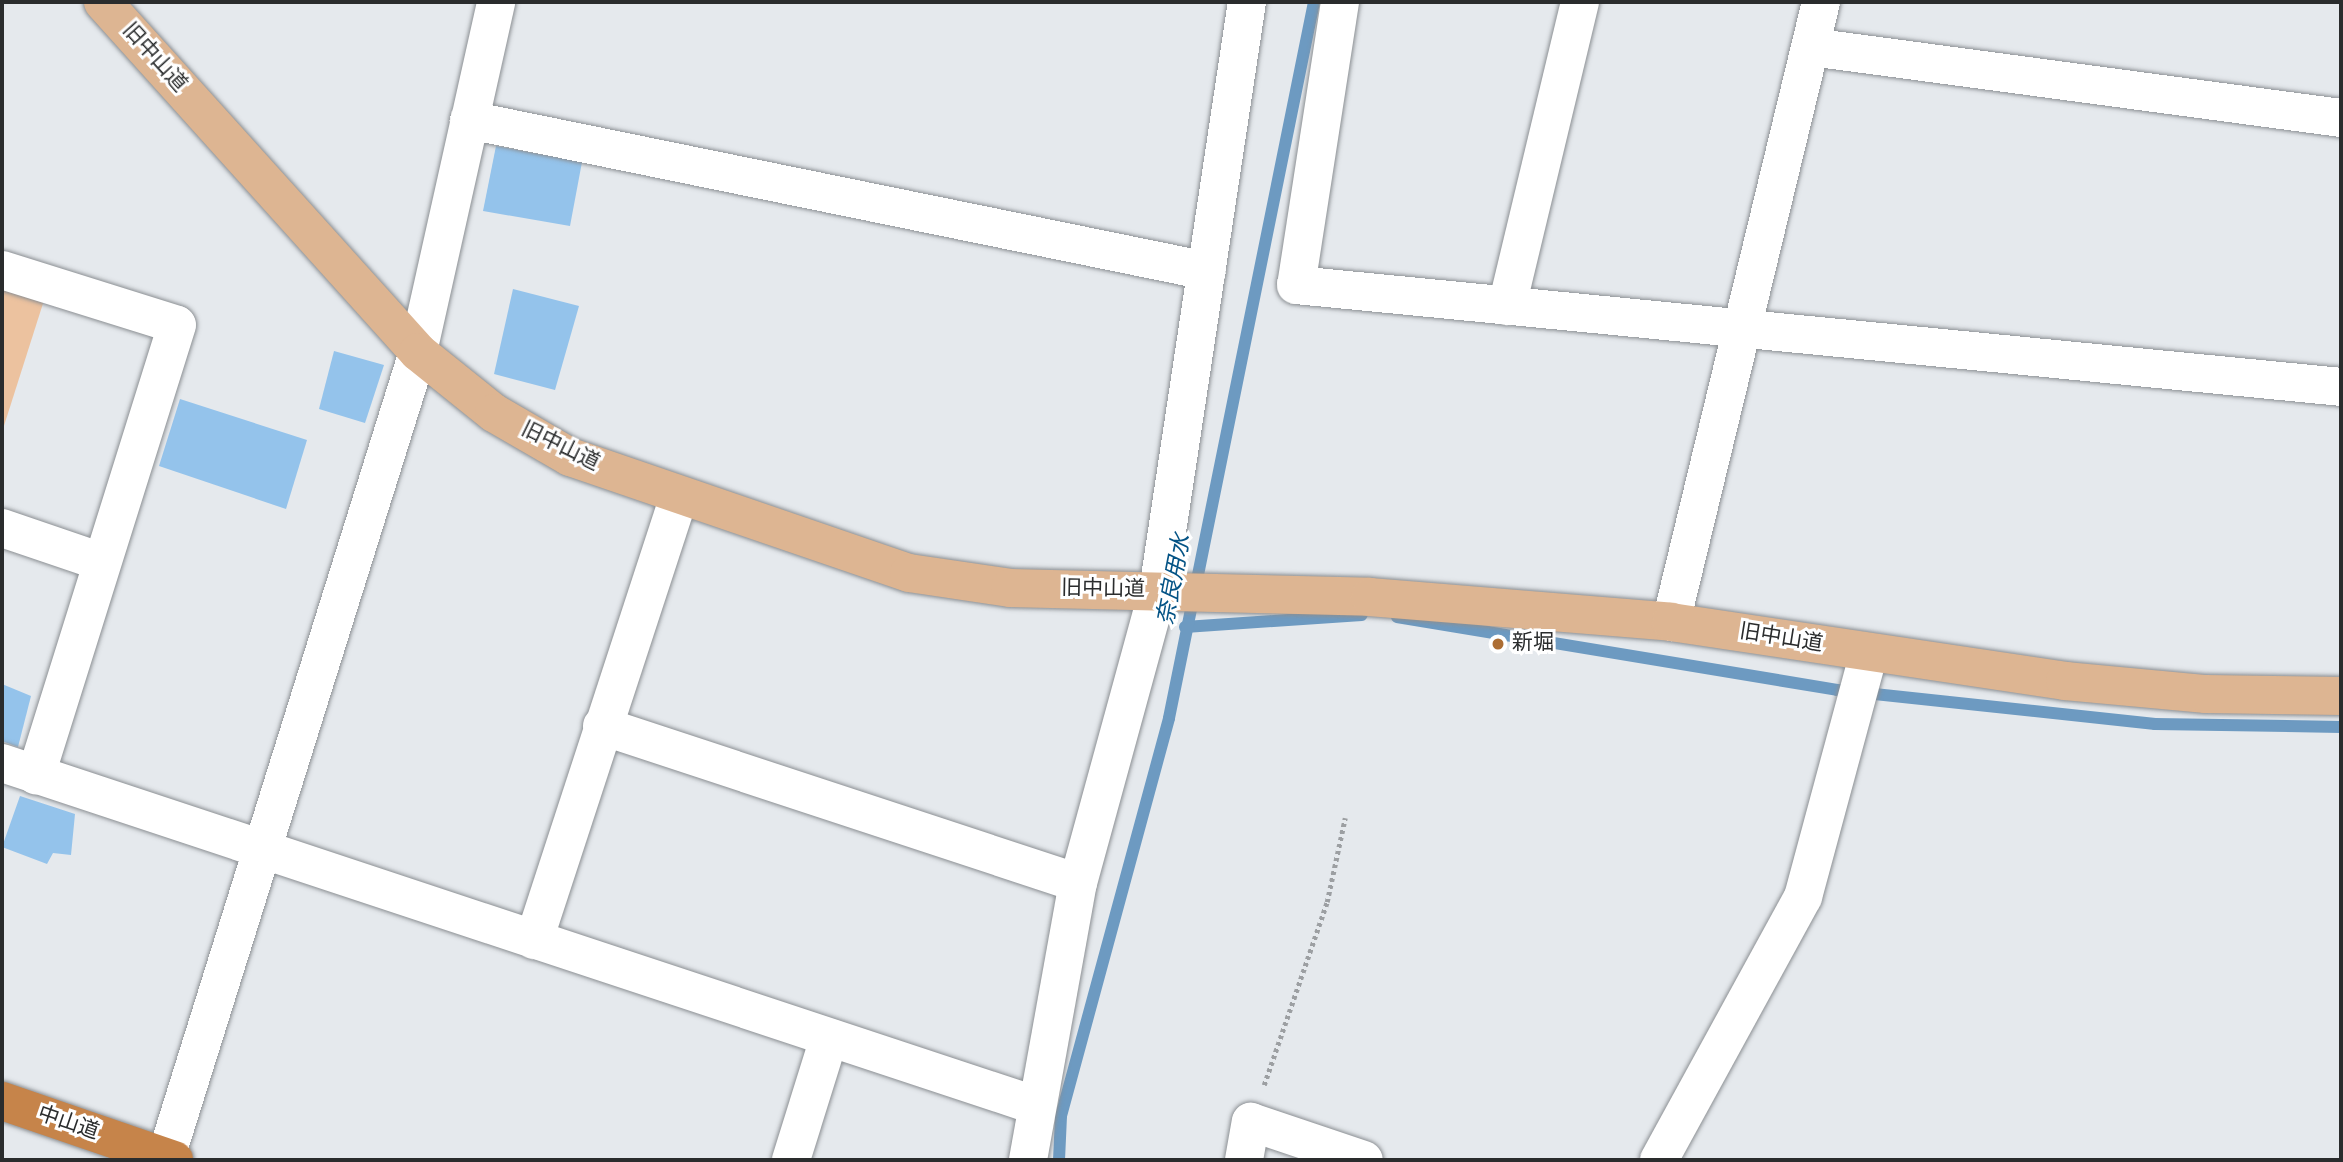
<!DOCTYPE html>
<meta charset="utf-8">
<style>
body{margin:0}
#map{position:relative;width:2343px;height:1162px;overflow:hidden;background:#e5e9ed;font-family:Overpass,"Noto Sans JP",sans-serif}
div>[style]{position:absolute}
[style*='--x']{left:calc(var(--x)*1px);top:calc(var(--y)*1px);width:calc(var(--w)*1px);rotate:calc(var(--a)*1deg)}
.green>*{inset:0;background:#ecc29f}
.stream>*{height:12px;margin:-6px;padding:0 6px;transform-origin:6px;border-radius:6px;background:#6d9ac1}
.building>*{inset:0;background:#94c3eb}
.path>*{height:4.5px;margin-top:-2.25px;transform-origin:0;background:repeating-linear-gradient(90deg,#9c9fa2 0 3.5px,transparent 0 7px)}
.roads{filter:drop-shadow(0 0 2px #8b8f93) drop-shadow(0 0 2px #8b8f93)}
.minor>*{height:38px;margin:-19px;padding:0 19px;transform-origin:19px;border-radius:19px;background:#fff}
.major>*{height:38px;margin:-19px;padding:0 19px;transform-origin:19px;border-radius:19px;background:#ddb592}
.highway>*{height:38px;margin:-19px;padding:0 19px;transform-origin:19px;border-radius:19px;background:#c6844a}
.dots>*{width:19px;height:19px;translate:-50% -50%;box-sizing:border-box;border:4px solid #fff;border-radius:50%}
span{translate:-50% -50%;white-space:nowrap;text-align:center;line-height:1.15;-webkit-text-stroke:6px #fff;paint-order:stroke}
.street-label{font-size:21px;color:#2a2c2d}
.poi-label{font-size:21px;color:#2a2c2d}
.left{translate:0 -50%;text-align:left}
.water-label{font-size:23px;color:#045385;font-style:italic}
.frame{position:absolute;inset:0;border:4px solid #2a2c2d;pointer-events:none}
</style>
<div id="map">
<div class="green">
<i style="clip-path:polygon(2px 281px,46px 294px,2px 432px)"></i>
</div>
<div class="stream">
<i style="--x:1397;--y:617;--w:446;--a:9.4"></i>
<i style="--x:1837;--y:690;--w:320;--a:6.1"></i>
<i style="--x:2155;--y:724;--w:186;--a:0.9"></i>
<i style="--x:1185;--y:627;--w:177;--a:-3.9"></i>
<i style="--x:1059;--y:1160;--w:44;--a:-87.4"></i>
<i style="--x:1061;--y:1116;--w:412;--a:-74.8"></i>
<i style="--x:1169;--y:718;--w:731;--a:-78.55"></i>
</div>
<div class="building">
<i style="clip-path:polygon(496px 146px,582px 162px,570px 226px,483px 211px)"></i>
<i style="clip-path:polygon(513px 289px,579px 306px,555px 390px,494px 374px)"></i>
<i style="clip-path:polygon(334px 351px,384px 365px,365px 423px,319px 409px)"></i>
<i style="clip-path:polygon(180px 399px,307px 440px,286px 509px,159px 466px)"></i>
<i style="clip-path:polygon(2px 684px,31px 696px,18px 747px,2px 741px)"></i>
<i style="clip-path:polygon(20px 796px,75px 814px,71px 855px,53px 853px,47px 864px,2px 847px)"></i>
</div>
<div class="path">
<i style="--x:1264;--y:1085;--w:194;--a:-71"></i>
<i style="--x:1327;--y:902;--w:86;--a:-77.9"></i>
</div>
<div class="roads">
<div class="minor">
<i style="--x:1340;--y:2;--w:286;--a:98.8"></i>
<i style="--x:1296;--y:285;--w:1050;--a:5.57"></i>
<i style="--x:1811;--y:47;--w:535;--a:7.63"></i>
<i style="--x:469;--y:120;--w:753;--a:11.56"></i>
<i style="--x:2;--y:270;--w:183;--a:17.4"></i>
<i style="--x:177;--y:325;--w:472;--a:107.4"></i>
<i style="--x:1507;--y:306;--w:313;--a:-76.5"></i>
<i style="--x:2;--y:528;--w:102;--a:18.8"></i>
<i style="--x:1671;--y:622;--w:638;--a:-76.4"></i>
<i style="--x:602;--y:726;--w:501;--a:18.25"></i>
<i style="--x:2;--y:763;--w:1087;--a:18.33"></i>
<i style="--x:534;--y:940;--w:466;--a:-71.9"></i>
<i style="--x:165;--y:1160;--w:847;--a:-72.61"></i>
<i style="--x:418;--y:352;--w:359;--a:-77.4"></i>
<i style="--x:791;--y:1160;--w:128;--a:-72.7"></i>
<i style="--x:1028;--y:1160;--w:281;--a:-79.8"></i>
<i style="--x:1078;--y:883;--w:303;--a:-74.7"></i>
<i style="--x:1158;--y:591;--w:596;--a:-81.41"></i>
<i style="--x:1244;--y:1160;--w:39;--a:-80"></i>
<i style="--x:1251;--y:1122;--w:119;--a:18.6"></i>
<i style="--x:1659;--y:1160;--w:300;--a:-61.3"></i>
<i style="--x:1803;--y:897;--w:253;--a:-74.9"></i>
</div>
<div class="major">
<i style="--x:103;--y:2;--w:471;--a:48"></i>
<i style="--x:418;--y:352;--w:97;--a:38.8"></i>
<i style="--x:494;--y:413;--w:88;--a:30.1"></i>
<i style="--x:570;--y:457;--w:358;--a:18.9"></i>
<i style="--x:909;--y:573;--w:102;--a:8.4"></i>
<i style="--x:1010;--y:588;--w:360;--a:1.4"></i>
<i style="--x:1370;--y:597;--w:302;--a:4.7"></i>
<i style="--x:1671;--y:622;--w:398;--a:8.5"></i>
<i style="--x:2065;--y:681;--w:142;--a:5.3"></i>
<i style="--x:2206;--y:694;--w:135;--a:0.8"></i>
</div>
<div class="highway">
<i style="--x:2;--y:1101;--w:182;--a:18.9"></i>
</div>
</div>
<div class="dots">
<i style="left:1498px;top:644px;background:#ac6d33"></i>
</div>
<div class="street-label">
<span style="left:154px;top:58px;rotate:48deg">旧中山道</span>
<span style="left:560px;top:447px;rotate:26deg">旧中山道</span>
<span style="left:1103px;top:590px;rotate:1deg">旧中山道</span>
<span style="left:1781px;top:639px;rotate:9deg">旧中山道</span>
<span style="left:68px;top:1124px;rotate:19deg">中山道</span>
</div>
<div class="poi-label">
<span class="left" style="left:1512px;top:644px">新堀</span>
</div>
<div class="water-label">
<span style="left:1176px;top:580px;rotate:-79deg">奈良用水</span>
</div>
<div class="frame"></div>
</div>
